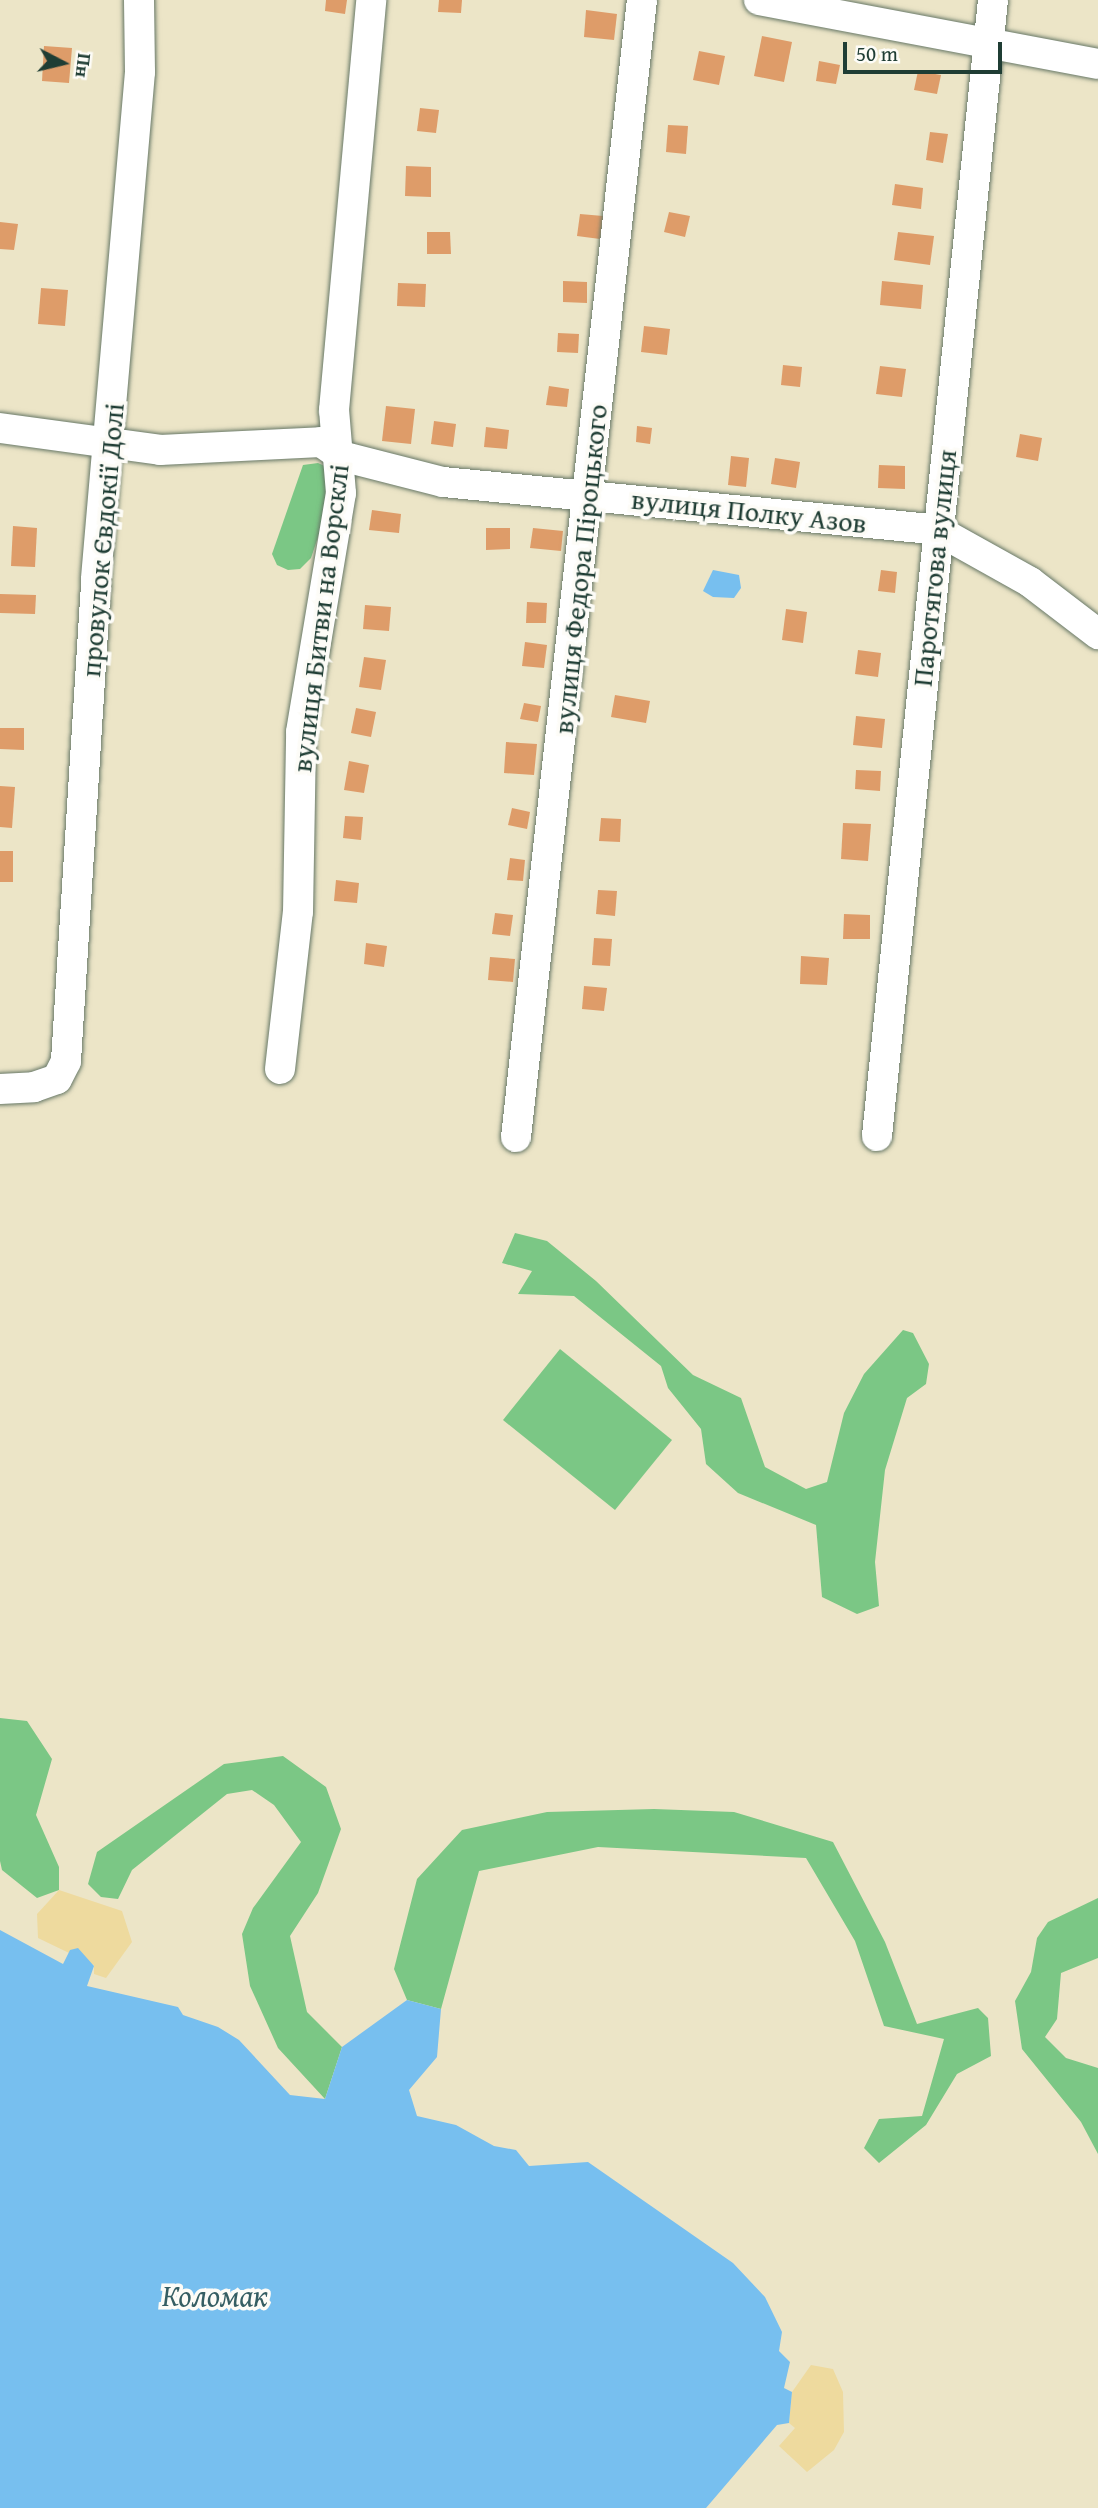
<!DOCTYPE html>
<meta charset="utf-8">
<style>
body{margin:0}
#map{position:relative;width:1098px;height:2508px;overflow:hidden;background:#ece5c7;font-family:"Gentium Book Plus",serif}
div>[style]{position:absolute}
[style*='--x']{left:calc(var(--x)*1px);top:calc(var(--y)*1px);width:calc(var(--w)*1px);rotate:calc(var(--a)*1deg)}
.green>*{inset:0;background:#7bc785}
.sand>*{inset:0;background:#eeda9e}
.water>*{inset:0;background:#77bfef}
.building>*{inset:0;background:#de9c69}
.roads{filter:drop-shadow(0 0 2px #677867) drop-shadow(0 0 2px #677867)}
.minor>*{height:30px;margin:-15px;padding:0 15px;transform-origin:15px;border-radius:15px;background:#fff}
span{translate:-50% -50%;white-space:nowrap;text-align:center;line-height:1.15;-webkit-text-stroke:7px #fdfcf7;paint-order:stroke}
.street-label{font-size:28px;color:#1f3d34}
.water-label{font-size:30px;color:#355e63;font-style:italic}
.north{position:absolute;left:28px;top:28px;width:70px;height:70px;-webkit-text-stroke:5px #fdfcf7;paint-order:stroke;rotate:97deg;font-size:19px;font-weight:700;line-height:28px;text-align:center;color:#1f3d34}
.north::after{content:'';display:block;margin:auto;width:24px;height:32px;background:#1f3d34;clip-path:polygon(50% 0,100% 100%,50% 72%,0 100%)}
.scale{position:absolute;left:843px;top:42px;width:159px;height:32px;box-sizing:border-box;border:4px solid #1f3d34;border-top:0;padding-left:9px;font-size:21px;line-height:24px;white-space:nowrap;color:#1f3d34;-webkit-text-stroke:5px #fdfcf7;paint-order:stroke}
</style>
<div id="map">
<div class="green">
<i style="clip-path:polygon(318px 463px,329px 468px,321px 528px,311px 558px,300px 569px,288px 570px,277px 565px,272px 554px,303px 465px)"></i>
<i style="clip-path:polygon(515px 1233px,547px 1241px,596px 1281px,693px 1375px,741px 1398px,765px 1467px,806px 1489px,827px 1482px,844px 1413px,864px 1374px,903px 1330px,913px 1333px,929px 1364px,926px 1384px,907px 1398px,885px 1470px,875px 1562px,879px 1606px,857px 1614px,822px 1597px,816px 1525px,738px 1493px,706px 1464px,701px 1429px,668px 1388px,661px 1366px,574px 1296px,518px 1294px,532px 1271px,502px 1263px)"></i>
<i style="clip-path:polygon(560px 1349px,672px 1440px,615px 1510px,503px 1420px)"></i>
<i style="clip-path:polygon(0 1718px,27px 1721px,52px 1759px,36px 1815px,59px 1867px,59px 1890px,37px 1898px,2px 1870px,0 1861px)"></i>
<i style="clip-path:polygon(283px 1756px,326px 1787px,341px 1829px,318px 1893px,290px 1936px,307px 2012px,342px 2047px,325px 2099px,278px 2048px,250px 1986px,242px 1934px,253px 1908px,301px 1842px,274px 1805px,252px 1790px,227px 1794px,132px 1870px,118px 1899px,101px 1897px,88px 1884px,97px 1852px,224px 1764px)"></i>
<i style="clip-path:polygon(654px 1809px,734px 1812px,833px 1842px,885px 1942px,917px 2024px,978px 2008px,988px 2018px,991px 2056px,957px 2074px,926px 2125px,879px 2163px,864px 2148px,879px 2119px,922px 2116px,944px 2039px,884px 2026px,855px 1941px,806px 1858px,598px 1847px,479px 1871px,441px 2009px,407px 2000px,394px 1969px,417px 1879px,462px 1830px,547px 1812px)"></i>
<i style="clip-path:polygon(1098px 1898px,1098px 1958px,1061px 1973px,1057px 2019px,1045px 2037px,1066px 2058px,1098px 2068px,1098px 2154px,1081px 2122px,1022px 2049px,1015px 2001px,1031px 1972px,1037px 1938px,1048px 1922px)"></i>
</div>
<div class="sand">
<i style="clip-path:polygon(59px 1890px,122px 1911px,132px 1942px,106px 1978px,94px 1974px,94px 1965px,38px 1938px,37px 1914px)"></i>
<i style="clip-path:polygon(811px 2365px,833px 2369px,843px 2392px,844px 2432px,834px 2450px,807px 2472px,779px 2446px,795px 2428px,789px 2423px,792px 2392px)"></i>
</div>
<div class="water">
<i style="clip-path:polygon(713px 570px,739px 575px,741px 588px,734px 598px,713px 597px,703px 591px)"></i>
<i style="clip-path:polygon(0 1930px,63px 1964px,70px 1950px,78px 1948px,94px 1966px,87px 1986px,178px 2007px,183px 2015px,218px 2027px,239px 2040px,290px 2095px,325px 2099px,342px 2047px,407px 2000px,441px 2009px,437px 2057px,409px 2090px,417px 2116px,456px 2125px,494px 2146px,516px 2150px,529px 2166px,588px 2162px,733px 2263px,765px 2297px,782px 2332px,779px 2351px,790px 2362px,784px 2388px,792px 2392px,789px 2423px,777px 2425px,706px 2508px,0 2508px)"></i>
</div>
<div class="building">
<i style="clip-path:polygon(326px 0,347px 0,345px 14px,325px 11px)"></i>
<i style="clip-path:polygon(439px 0,462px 0,461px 13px,438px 12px)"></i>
<i style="clip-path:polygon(586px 10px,617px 14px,614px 40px,584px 37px)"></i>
<i style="clip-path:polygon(762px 36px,792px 42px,784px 82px,754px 76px)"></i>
<i style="clip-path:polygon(44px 46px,72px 48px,69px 83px,42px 81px)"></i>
<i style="clip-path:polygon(699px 51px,725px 56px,719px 85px,693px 80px)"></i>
<i style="clip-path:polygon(819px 61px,840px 65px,836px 84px,816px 81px)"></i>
<i style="clip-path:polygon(918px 71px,941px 75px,937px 94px,914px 90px)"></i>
<i style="clip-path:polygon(420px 108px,439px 110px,436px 133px,417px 131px)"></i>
<i style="clip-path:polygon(668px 125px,688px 126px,686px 154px,666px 152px)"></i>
<i style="clip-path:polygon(930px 132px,948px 134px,943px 163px,926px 160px)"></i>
<i style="clip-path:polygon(406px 166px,431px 167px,431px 197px,405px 196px)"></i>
<i style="clip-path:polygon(895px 184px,923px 188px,921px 209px,892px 205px)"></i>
<i style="clip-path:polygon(669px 212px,690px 216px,685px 237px,664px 232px)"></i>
<i style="clip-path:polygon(580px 214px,603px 216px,600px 239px,577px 236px)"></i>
<i style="clip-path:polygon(0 222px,18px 224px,14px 250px,0 249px)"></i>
<i style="clip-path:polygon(427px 232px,450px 232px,451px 254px,427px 254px)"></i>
<i style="clip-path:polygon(898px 232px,934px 236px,930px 265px,894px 260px)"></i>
<i style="clip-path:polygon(563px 281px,587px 282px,587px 303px,563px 302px)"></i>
<i style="clip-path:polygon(882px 281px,923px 285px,921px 309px,880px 305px)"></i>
<i style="clip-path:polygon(398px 283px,426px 284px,425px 307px,397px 306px)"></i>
<i style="clip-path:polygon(41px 288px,68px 290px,65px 326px,38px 324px)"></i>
<i style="clip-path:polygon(644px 326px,670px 329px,667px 355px,641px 352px)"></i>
<i style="clip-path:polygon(558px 333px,579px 334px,578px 353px,557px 352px)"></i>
<i style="clip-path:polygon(783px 365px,802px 367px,800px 387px,781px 385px)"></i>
<i style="clip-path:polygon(880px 366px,906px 369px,902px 397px,876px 394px)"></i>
<i style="clip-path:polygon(549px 386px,569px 389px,567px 407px,546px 405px)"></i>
<i style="clip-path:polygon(386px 406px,415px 409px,411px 444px,382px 441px)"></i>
<i style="clip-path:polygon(434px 421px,456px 424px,453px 447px,431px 444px)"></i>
<i style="clip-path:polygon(637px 426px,652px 428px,650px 444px,636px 442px)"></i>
<i style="clip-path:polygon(486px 427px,509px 430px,507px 449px,484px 447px)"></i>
<i style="clip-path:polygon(1020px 434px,1042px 438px,1038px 461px,1016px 457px)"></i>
<i style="clip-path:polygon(731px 456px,749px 458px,746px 487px,728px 485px)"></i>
<i style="clip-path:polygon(775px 458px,800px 462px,796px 488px,771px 484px)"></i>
<i style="clip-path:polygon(879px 465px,905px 466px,905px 489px,878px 488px)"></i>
<i style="clip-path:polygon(372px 510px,401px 514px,399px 533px,369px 530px)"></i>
<i style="clip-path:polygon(13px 526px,37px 528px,35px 567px,11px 566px)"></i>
<i style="clip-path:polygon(486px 528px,510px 528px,510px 549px,486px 550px)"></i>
<i style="clip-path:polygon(533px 528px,563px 531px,561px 551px,530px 548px)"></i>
<i style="clip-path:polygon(881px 570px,897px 572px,895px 593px,878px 591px)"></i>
<i style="clip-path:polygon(0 594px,36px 595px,35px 614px,0 613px)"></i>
<i style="clip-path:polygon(527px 602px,547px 603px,546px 623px,526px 623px)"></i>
<i style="clip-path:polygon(365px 605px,391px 607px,389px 631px,363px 629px)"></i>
<i style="clip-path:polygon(786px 609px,807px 612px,803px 643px,782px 640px)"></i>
<i style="clip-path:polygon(525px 642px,547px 645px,544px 668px,522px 666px)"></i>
<i style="clip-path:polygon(858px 650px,881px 653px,878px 677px,855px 674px)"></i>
<i style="clip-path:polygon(364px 657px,386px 660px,381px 690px,359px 687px)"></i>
<i style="clip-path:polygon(615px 695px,650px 701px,646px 723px,611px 717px)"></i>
<i style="clip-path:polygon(524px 703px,541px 706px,538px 722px,520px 719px)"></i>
<i style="clip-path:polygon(356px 708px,376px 712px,371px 737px,351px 733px)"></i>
<i style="clip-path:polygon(856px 716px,885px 719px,882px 748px,853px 745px)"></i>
<i style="clip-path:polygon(0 728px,24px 728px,24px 750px,0 749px)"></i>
<i style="clip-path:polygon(506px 742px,537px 744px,534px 775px,504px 773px)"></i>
<i style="clip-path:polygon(349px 761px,369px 765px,364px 793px,344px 790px)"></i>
<i style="clip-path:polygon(856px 770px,881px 771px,880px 791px,855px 789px)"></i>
<i style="clip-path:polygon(0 786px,15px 787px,12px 828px,0 827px)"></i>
<i style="clip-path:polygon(512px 808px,530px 812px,527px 829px,508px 825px)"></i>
<i style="clip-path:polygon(345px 816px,363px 817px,361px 840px,343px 838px)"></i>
<i style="clip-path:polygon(601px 818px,621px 819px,620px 842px,599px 841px)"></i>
<i style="clip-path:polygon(843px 823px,871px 824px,868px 861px,841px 859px)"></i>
<i style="clip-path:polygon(0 851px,13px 851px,13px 882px,0 882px)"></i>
<i style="clip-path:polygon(510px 858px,525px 860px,523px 881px,507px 880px)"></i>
<i style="clip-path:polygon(336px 880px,359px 883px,357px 903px,334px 901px)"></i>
<i style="clip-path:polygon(598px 890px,617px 891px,615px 916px,596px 914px)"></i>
<i style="clip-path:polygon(495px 913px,513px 915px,510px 936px,492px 934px)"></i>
<i style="clip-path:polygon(844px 914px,870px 915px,870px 939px,843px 939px)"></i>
<i style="clip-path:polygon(594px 938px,612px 939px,610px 966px,592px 965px)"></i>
<i style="clip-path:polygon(366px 943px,387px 946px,384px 967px,364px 964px)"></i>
<i style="clip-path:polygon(801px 956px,829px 958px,827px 985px,800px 984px)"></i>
<i style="clip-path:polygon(490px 957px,515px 959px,513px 982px,488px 980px)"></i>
<i style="clip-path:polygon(584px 986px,607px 988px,604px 1011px,582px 1009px)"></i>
</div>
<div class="roads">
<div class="minor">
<i style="--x:759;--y:0;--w:345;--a:10.7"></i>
<i style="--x:0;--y:428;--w:162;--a:7.8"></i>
<i style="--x:160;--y:450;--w:161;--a:-2.8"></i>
<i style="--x:321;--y:442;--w:24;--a:35"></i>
<i style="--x:341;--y:456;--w:105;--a:14.3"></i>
<i style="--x:443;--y:482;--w:496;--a:5.5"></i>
<i style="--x:937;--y:530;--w:107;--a:29.2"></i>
<i style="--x:1030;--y:582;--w:86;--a:37.4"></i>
<i style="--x:280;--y:1069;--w:158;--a:-83.5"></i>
<i style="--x:298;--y:912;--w:180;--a:-89"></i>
<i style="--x:301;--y:732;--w:242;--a:-80.5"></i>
<i style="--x:341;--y:493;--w:83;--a:-94.8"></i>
<i style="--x:334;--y:410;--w:412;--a:-84.8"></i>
<i style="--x:0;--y:1089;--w:34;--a:-3"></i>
<i style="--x:34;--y:1087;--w:24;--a:-19"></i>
<i style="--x:57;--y:1079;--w:20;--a:-63"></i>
<i style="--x:66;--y:1061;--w:484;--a:-86.4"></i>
<i style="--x:96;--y:578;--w:508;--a:-85.03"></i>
<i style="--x:140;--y:72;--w:72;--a:-90.8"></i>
<i style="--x:877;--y:1136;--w:1142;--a:-84.17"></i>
<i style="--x:516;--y:1137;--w:1144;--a:-83.68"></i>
</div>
</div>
<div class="street-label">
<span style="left:749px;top:511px;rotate:6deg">вулиця Полку Азов</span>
<span style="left:102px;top:540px;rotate:-85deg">провулок Євдокії Долі</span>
<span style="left:934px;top:568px;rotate:-84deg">Паротягова вулиця</span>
<span style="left:580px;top:569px;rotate:-84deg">вулиця Федора Піроцького</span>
<span style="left:320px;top:618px;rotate:-83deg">вулиця Битви на Ворсклі</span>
</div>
<div class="water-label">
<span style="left:215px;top:2295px">Коломак</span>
</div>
<div class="north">Пн</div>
<div class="scale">50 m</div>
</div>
